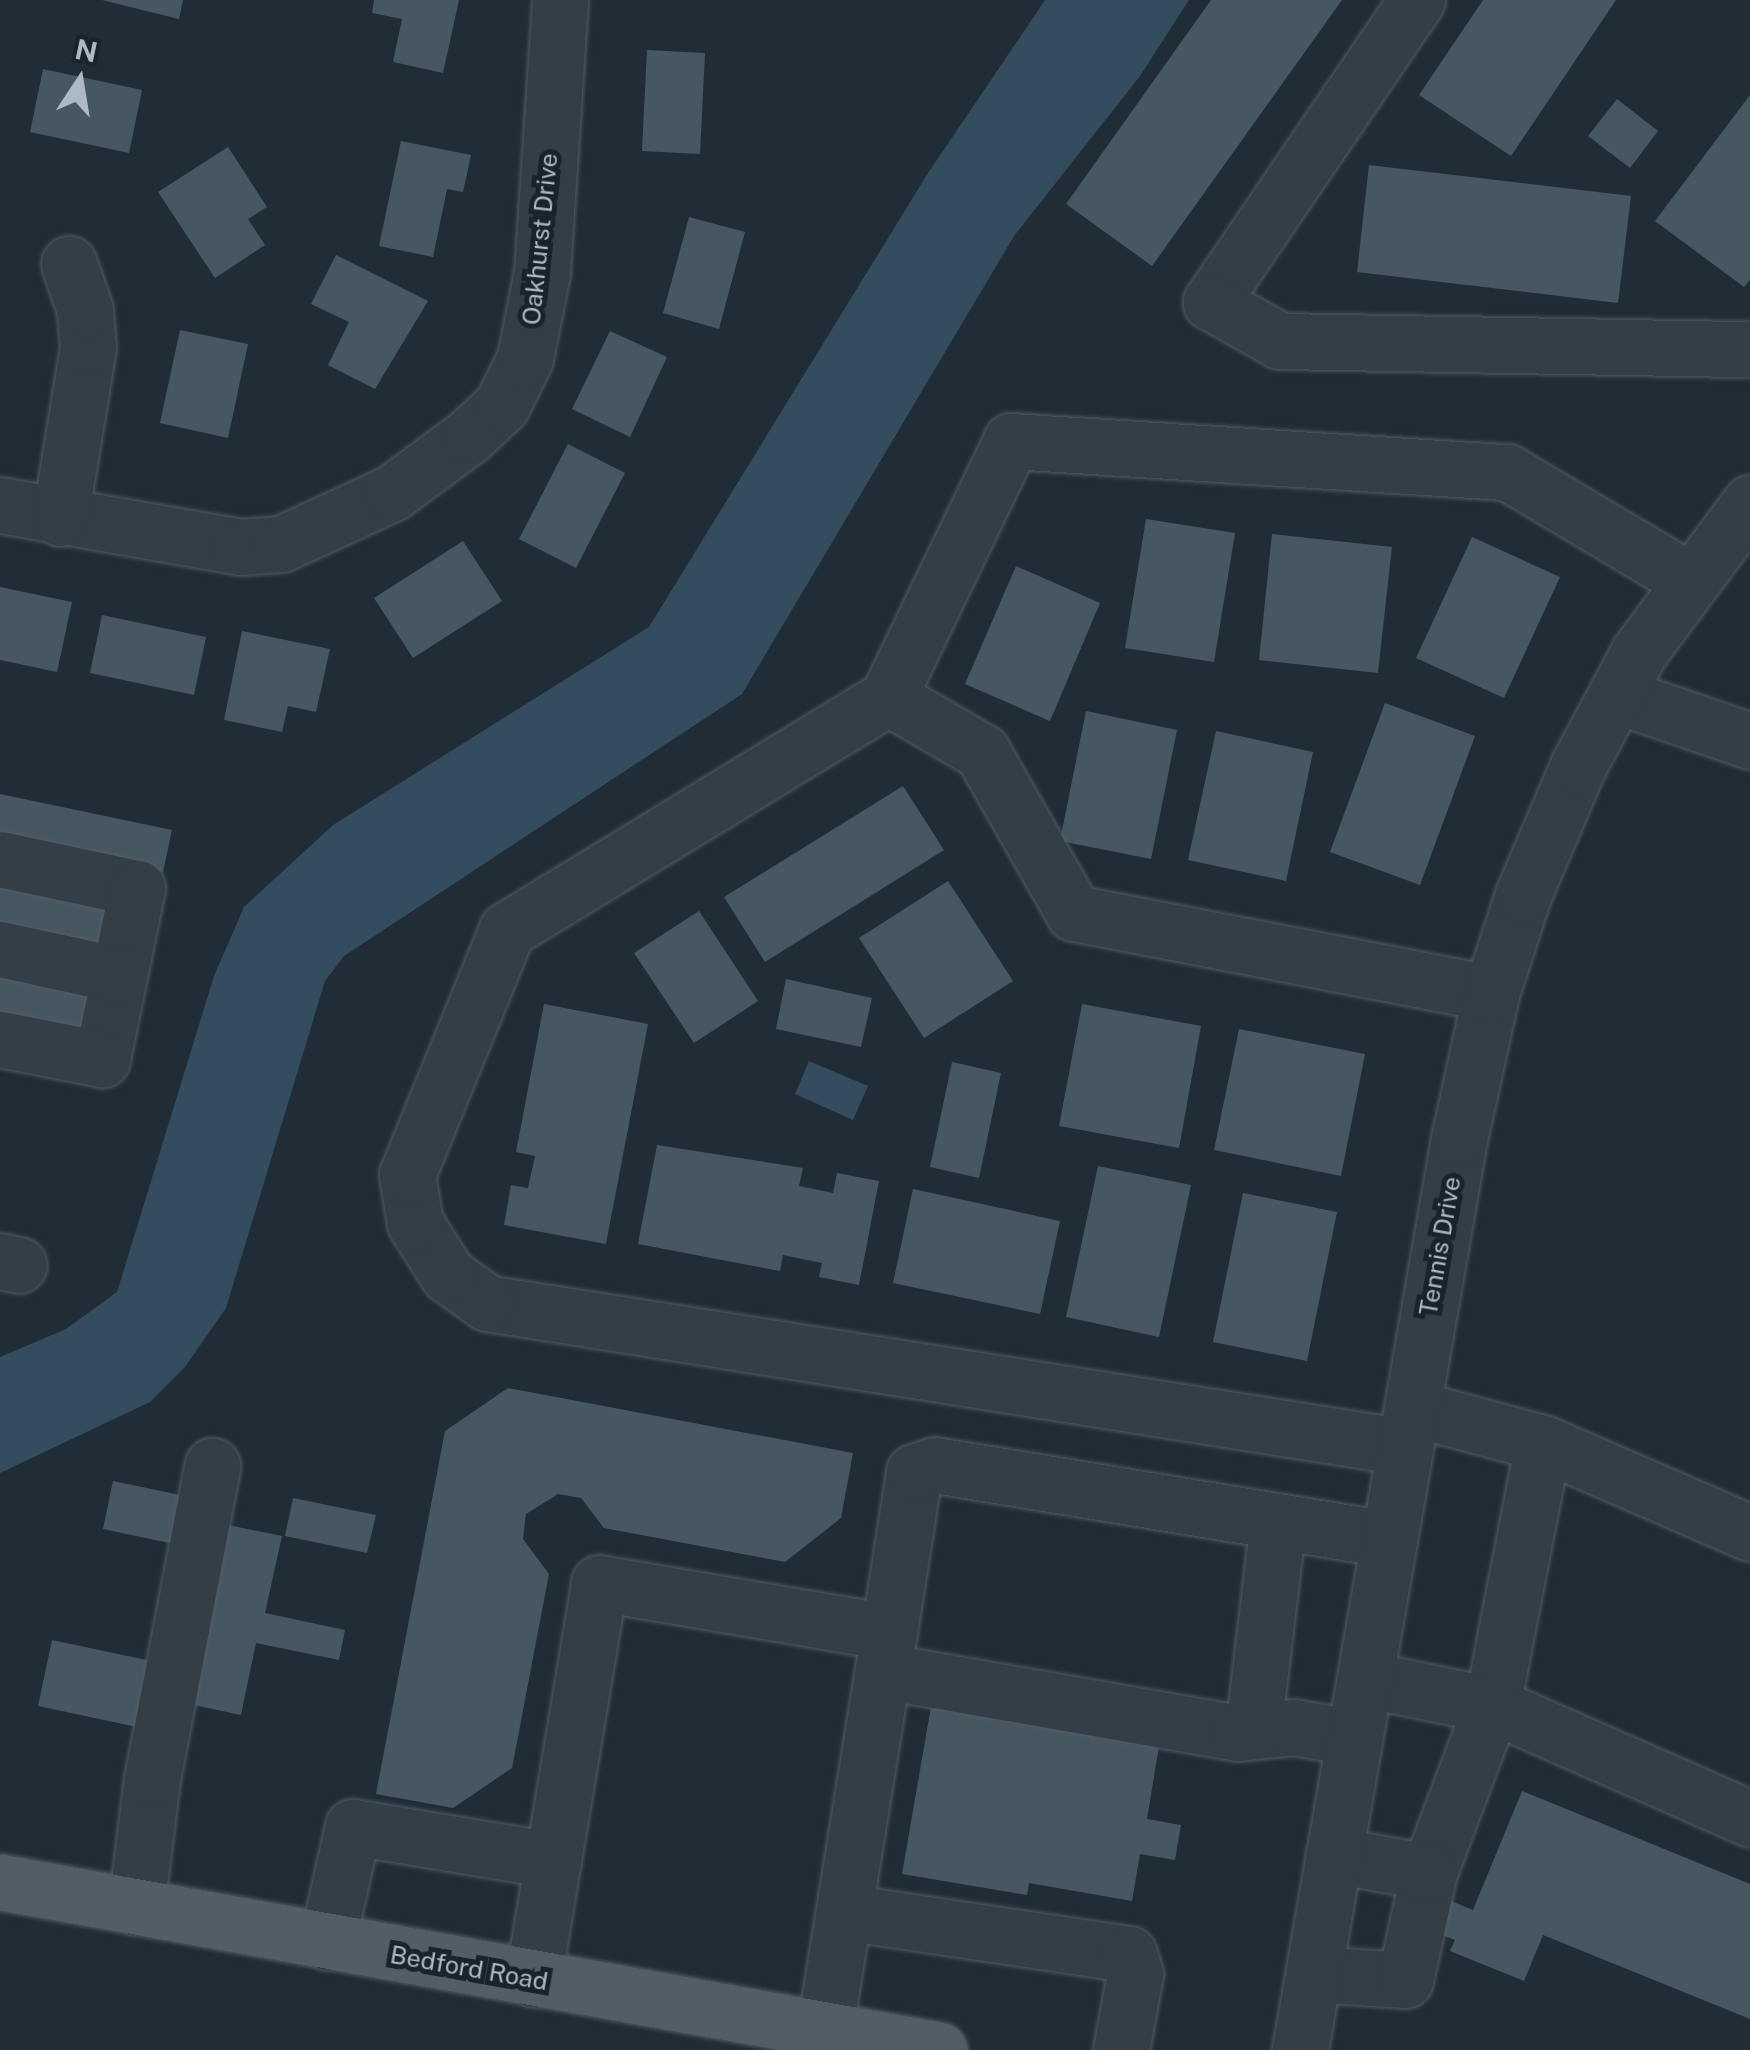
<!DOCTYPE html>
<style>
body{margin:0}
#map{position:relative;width:1750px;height:2050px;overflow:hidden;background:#202d36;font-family:"Public Sans",sans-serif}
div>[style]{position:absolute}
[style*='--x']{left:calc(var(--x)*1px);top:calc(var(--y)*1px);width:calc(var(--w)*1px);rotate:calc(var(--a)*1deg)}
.water>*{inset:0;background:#334c5e}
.building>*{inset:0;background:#475762}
.roads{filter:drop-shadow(0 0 2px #505c65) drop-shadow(0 0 2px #505c65)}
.minor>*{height:55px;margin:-27.5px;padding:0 27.5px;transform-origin:27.5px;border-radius:27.5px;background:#333e47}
.major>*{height:55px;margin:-27.5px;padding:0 27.5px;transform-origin:27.5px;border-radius:27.5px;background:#515e67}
span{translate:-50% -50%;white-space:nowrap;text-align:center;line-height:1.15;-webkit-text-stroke:10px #19232b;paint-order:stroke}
.street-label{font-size:25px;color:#adb9c4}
.north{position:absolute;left:30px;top:30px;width:100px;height:100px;-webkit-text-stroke:8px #19232b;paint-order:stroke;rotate:12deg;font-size:28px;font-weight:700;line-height:40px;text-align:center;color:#adb9c4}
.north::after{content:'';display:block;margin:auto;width:35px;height:45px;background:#adb9c4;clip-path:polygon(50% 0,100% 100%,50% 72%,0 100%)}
</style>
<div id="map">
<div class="water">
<i style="clip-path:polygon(1045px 0,1189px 0,1140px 76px,1014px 236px,742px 694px,344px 956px,325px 981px,226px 1308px,185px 1367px,150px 1402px,0 1473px,0 1357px,66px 1329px,117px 1292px,214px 976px,244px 907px,333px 825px,649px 627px,928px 173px)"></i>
<i style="clip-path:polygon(809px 1061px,868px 1086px,853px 1120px,795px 1094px)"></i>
</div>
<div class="building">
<i style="clip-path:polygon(102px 0,183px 0,179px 19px)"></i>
<i style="clip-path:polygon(374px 0,459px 0,443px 73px,393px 62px,402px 19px,372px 13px)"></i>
<i style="clip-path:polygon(1211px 0,1342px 0,1152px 266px,1066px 204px)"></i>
<i style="clip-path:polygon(1483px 0,1616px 0,1511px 156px,1419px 95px)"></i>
<i style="clip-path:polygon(647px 50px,705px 53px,700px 154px,642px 151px)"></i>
<i style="clip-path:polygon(43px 69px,142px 90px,129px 153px,30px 132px)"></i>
<i style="clip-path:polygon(1750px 95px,1750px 280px,1744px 287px,1655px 221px)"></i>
<i style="clip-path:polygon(1617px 99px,1658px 131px,1630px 168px,1588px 136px)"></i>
<i style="clip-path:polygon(401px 141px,471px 155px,463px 192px,447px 189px,433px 257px,379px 246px)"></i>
<i style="clip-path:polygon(228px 147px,267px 207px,248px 219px,265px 245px,215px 278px,158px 192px)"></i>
<i style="clip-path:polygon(1369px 165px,1631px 196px,1618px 303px,1357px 272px)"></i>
<i style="clip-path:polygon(689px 217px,745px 232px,719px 329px,663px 313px)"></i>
<i style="clip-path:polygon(336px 255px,428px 301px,375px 389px,328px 365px,349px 322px,311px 304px)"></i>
<i style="clip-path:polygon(180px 330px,248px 344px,228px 438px,160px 423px)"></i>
<i style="clip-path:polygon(610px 331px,667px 357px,630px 437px,572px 409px)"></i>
<i style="clip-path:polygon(568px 444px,625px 473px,576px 568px,519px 539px)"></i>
<i style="clip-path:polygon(1146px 519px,1235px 533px,1214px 662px,1125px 648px)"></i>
<i style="clip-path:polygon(1272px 534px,1392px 547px,1378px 673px,1259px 660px)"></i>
<i style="clip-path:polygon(1472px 537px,1560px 577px,1504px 698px,1416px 658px)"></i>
<i style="clip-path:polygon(463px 541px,502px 601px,413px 658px,374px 598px)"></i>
<i style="clip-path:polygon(1016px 566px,1100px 603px,1050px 721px,965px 684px)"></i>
<i style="clip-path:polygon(0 587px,72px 602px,57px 672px,0 660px)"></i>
<i style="clip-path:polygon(102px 615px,206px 637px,194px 695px,90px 673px)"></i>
<i style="clip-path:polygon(242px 631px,330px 649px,316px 712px,288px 706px,282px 732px,224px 720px)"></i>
<i style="clip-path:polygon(1385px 703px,1475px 736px,1420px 885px,1330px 852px)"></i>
<i style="clip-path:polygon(1086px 711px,1177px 730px,1151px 859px,1060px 841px)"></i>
<i style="clip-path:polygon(1216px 731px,1313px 752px,1286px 881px,1188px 860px)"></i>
<i style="clip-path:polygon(903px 786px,944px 850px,765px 962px,724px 897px)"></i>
<i style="clip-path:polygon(0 794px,172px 830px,163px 872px,0 838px)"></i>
<i style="clip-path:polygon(0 881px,110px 904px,101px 948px,0 926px)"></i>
<i style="clip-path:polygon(948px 881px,1013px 981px,924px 1038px,859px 938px)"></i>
<i style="clip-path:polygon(699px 911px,758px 1001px,694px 1043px,634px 953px)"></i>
<i style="clip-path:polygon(0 965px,97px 985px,86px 1037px,0 1018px)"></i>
<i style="clip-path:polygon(786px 979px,872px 998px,861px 1047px,776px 1029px)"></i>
<i style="clip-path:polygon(544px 1004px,648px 1024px,606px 1244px,504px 1225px,511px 1185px,528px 1188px,535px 1156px,516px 1152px)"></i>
<i style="clip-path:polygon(1082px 1004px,1201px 1026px,1179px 1148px,1059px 1126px)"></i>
<i style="clip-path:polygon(1239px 1029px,1365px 1054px,1341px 1176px,1214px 1150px)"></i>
<i style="clip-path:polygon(952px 1062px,1001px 1073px,979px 1178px,930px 1167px)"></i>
<i style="clip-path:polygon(657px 1145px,803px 1168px,799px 1186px,833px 1193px,837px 1173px,879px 1181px,859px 1285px,819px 1277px,822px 1263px,783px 1255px,780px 1271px,638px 1244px)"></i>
<i style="clip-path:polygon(1098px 1166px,1191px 1185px,1159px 1337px,1066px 1317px)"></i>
<i style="clip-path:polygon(913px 1189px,1060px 1221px,1040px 1314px,893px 1283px)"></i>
<i style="clip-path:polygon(1243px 1193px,1337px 1212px,1307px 1361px,1213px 1342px)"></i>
<i style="clip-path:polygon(508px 1388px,853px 1453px,841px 1518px,785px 1562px,604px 1528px,581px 1498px,558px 1494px,526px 1514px,523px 1539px,549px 1574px,512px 1768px,453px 1808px,376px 1794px,445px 1431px)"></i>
<i style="clip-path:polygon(113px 1481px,185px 1496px,174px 1544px,103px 1529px)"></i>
<i style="clip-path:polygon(293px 1498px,376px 1515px,367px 1553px,285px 1536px)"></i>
<i style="clip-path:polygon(213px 1522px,282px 1536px,265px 1613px,345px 1630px,339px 1660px,256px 1643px,241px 1715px,175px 1701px)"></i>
<i style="clip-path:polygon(52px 1640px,151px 1661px,137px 1727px,38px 1706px)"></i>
<i style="clip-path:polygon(932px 1701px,1160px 1740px,1147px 1819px,1181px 1825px,1175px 1860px,1140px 1854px,1132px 1901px,1029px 1883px,1027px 1895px,902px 1874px)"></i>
<i style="clip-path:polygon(1522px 1791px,1750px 1884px,1750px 2019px,1543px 1935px,1524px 1981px,1450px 1951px,1455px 1940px,1424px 1928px,1437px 1895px,1473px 1910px)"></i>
</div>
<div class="roads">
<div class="minor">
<i style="--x:1417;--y:0;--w:366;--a:124.3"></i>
<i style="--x:1211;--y:302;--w:79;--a:29.5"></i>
<i style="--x:1280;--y:341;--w:470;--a:1"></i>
<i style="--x:0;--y:505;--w:244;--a:9.9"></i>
<i style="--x:240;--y:547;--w:41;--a:-4.2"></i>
<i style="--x:281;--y:544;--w:122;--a:-24.7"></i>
<i style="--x:392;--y:493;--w:96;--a:-36.5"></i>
<i style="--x:469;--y:436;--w:45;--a:-43.2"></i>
<i style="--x:502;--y:405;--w:52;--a:-63.9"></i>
<i style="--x:525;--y:358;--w:88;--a:-78.8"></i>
<i style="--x:542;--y:272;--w:273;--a:-86.2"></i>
<i style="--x:60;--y:518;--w:173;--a:-80.7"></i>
<i style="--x:88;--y:347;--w:37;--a:-95"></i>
<i style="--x:85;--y:310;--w:49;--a:-109.2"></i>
<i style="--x:1616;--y:695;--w:142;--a:18.9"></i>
<i style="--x:888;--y:697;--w:109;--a:30.3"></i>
<i style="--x:982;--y:752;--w:185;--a:60.3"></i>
<i style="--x:1074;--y:913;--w:425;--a:10.9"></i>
<i style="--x:0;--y:859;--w:140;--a:12"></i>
<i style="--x:137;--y:888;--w:175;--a:101.6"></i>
<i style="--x:102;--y:1059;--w:104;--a:-168.9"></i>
<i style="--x:0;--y:949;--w:122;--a:12.3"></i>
<i style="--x:0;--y:1261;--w:19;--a:12"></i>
<i style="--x:1412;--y:1408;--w:136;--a:15"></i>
<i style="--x:1543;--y:1443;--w:267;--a:101"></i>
<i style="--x:1492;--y:1705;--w:282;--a:23.8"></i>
<i style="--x:1543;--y:1443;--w:226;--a:23.5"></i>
<i style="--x:1405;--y:1447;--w:929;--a:-171.09"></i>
<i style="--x:487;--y:1303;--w:48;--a:-144.3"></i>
<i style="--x:448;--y:1275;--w:62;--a:-122.4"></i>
<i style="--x:415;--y:1223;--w:49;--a:-99.5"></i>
<i style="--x:407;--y:1175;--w:265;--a:-67.8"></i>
<i style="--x:507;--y:930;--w:447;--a:-31.4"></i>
<i style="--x:888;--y:697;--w:284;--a:-64.3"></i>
<i style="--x:1011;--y:441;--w:497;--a:3.6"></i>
<i style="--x:1507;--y:472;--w:212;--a:30.7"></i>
<i style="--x:889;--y:1632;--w:162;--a:-81.1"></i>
<i style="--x:914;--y:1472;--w:22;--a:-18"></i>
<i style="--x:935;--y:1465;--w:460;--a:9.3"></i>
<i style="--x:883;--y:1671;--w:360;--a:9.9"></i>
<i style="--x:1238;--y:1733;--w:56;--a:-6.1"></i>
<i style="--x:1294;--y:1727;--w:61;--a:10.4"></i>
<i style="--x:1365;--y:1679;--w:130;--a:11.6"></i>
<i style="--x:1492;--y:1705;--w:178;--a:110.7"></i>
<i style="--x:1253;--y:1731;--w:210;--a:-83.2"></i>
<i style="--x:136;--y:1907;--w:129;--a:-82.9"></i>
<i style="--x:152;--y:1779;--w:319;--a:-79.1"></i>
<i style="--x:844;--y:1912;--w:288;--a:8.4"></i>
<i style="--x:1129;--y:1954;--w:21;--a:73"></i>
<i style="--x:1135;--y:1974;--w:77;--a:100.4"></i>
<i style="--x:327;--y:1942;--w:118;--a:-77.3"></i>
<i style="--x:353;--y:1827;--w:203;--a:9.4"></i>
<i style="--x:1314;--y:1974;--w:91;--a:3.8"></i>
<i style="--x:1405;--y:1980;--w:111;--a:-77.5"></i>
<i style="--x:1429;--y:1872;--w:97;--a:-169.9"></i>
<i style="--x:533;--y:1979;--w:401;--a:-80.5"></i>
<i style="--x:599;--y:1583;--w:294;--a:9.6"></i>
<i style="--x:889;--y:1632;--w:405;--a:99.2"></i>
<i style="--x:1300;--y:2050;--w:925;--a:-80.1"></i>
<i style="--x:1459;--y:1139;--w:149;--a:-77.6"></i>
<i style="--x:1491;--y:993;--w:103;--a:-71.9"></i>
<i style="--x:1523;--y:895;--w:140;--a:-66.9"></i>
<i style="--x:1578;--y:766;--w:129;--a:-61.8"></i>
<i style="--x:1639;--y:652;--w:186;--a:-53.3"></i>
</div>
<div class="major">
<i style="--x:0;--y:1882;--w:954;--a:10.14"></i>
</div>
</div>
<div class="street-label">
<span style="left:540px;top:239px;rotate:-84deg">Oakhurst Drive</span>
<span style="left:1440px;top:1246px;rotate:-80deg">Tennis Drive</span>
<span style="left:469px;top:1968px;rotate:10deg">Bedford Road</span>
</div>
<div class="north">N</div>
</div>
